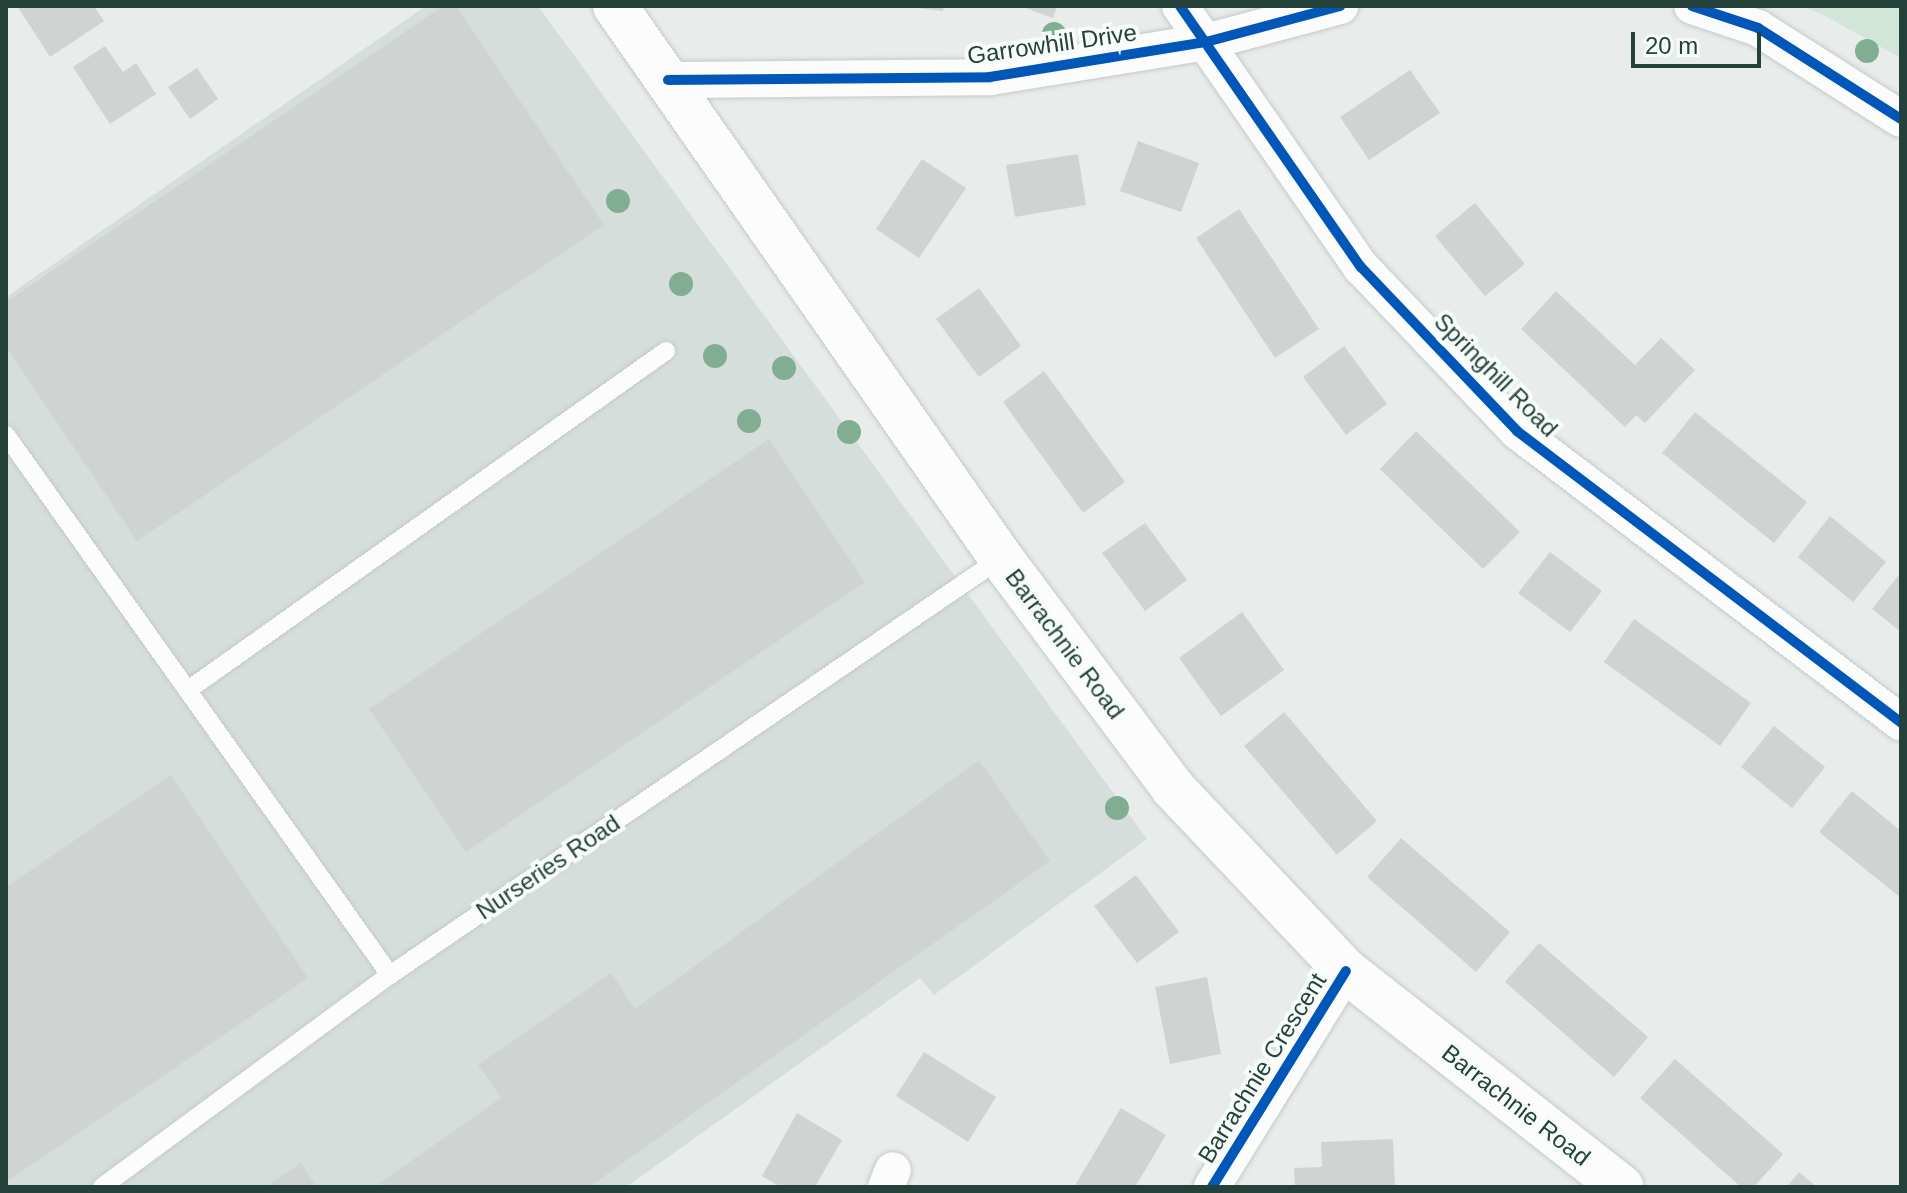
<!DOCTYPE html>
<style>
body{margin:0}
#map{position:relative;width:1907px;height:1193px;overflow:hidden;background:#e8edeb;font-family:Helvetica,sans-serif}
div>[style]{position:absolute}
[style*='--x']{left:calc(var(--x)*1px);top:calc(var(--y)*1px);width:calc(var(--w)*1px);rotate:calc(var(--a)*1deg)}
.built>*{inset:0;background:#d6dedb}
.green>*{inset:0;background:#d1e6d8}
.building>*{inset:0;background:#cfd4d2}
.roads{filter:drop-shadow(0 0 2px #c5cac8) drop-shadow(0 0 2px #c5cac8)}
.service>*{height:18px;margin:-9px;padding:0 9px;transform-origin:9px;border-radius:9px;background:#fcfcfc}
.minor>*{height:36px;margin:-18px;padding:0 18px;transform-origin:18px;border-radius:18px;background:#fcfcfc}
.secondary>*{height:44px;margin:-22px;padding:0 22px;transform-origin:22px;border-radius:22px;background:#fcfcfc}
.cycleway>*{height:10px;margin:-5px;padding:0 5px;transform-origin:5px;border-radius:5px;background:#0057b8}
.trees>*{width:24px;height:24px;margin:-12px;border-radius:50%;background:#81ae93}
span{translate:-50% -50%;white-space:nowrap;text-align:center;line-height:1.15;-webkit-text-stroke:8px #f7fbf9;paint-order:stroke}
.street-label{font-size:24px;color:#24423a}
.frame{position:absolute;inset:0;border:8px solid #24423a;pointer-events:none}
.scale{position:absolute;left:1631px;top:32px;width:130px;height:36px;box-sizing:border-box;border:4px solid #24423a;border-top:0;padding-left:10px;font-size:24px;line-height:28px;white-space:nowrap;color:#24423a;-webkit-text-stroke:6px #f7fbf9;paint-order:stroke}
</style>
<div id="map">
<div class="built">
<i style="clip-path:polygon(426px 6px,538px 6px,1147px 839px,934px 995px,920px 978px,626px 1187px,6px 1187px,6px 297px)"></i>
</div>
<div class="green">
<i style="clip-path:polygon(1803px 6px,1901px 6px,1901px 58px,1823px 15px)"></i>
</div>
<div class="building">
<i style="clip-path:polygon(17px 6px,94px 6px,104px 21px,50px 57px)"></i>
<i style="clip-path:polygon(443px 6px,456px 6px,604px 225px,137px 541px,6px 347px,6px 302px)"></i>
<i style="clip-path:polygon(901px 6px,944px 6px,943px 11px)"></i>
<i style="clip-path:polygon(1020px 6px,1057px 6px,1053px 18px)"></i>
<i style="clip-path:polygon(105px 46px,123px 72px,136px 63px,156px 94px,110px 124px,73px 67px)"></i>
<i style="clip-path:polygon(197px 68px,218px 99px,190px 119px,168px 87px)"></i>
<i style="clip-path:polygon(1410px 70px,1440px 113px,1369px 160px,1340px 117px)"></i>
<i style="clip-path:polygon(1138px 141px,1199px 163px,1181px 212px,1120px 191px)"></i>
<i style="clip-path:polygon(1078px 154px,1086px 205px,1015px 217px,1006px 165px)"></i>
<i style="clip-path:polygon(922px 159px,966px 188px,919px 258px,876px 229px)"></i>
<i style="clip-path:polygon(1475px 203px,1525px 264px,1485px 296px,1435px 236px)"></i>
<i style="clip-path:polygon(1239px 209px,1319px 329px,1275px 358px,1196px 238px)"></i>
<i style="clip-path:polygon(979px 288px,1021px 346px,979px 377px,936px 319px)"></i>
<i style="clip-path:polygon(1556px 291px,1635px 365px,1661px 338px,1695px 370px,1645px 423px,1636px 415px,1625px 427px,1521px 329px)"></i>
<i style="clip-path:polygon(1344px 346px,1387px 404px,1346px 435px,1303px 377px)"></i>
<i style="clip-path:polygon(1044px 371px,1125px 482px,1083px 513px,1003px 402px)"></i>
<i style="clip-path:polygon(1695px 412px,1807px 502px,1774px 543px,1662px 453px)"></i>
<i style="clip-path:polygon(1416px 431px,1520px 532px,1483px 569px,1380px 469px)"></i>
<i style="clip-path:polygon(769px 439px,865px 582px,466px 852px,369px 709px)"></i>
<i style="clip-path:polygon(1830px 516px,1886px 562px,1853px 602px,1798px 557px)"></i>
<i style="clip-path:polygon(1145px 523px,1187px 580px,1145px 611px,1102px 553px)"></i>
<i style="clip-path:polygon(1550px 552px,1602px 591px,1570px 632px,1518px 593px)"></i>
<i style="clip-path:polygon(1901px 572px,1901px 632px,1872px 609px)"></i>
<i style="clip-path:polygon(1242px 612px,1284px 670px,1221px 716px,1179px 658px)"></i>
<i style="clip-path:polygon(1634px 619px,1751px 703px,1720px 746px,1604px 662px)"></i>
<i style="clip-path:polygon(1284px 712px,1377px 821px,1337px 855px,1244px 746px)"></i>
<i style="clip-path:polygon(1774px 726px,1825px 767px,1792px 808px,1741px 767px)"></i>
<i style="clip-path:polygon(979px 760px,1050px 861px,589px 1187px,374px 1187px,501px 1098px,478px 1065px,611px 973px,635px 1009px)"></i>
<i style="clip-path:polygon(171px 775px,308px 978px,6px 1182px,6px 887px)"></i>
<i style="clip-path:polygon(1852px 791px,1901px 831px,1901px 898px,1819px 832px)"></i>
<i style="clip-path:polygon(1401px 838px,1510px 932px,1476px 972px,1367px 877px)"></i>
<i style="clip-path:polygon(1136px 875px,1179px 932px,1137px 963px,1094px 906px)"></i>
<i style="clip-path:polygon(1539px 943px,1648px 1037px,1614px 1077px,1505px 982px)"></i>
<i style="clip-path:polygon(1207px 977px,1221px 1054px,1170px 1064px,1155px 987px)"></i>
<i style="clip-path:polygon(924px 1052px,996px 1097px,968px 1142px,896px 1096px)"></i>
<i style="clip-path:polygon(1675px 1059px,1783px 1154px,1754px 1187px,1741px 1187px,1640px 1098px)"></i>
<i style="clip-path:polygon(1121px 1108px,1166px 1135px,1135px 1187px,1074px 1187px)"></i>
<i style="clip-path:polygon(797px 1113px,842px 1140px,815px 1187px,781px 1187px,762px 1176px)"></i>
<i style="clip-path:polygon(1393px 1139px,1395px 1187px,1295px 1187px,1294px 1168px,1322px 1167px,1321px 1142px)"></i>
<i style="clip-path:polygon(301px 1163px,317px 1187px,265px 1187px)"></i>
<i style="clip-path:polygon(1799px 1172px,1817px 1187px,1787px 1187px)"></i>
</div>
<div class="roads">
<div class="service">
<i style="--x:6;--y:435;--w:663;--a:54.58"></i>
<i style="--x:188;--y:690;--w:586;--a:-35.34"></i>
<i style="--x:102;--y:1187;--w:358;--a:-36.4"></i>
<i style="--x:390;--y:975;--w:740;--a:-34.31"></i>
</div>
<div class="minor">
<i style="--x:1180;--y:6;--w:318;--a:55.3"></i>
<i style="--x:1361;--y:267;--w:226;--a:46.4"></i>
<i style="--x:1517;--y:431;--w:482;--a:37.2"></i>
<i style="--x:1692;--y:6;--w:70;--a:18.4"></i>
<i style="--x:1758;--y:28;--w:169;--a:32.5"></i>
<i style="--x:668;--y:80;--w:322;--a:-0.5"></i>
<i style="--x:990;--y:77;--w:219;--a:-9.2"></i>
<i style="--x:1206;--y:42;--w:139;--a:-15"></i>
<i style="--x:886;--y:1187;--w:18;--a:-68"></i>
<i style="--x:1212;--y:1187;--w:254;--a:-58.2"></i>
</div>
<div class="secondary">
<i style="--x:615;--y:6;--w:674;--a:55.04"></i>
<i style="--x:1001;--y:558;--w:287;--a:53.2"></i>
<i style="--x:1173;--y:788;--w:252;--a:46.6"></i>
<i style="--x:1346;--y:971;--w:350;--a:38.1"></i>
</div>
</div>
<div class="cycleway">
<i style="--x:1180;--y:6;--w:318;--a:55.3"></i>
<i style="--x:1361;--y:267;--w:226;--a:46.4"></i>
<i style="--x:1517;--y:431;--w:482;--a:37.2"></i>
<i style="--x:1692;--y:6;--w:70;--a:18.4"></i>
<i style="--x:1758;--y:28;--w:169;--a:32.5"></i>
<i style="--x:668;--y:80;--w:322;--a:-0.5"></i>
<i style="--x:990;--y:77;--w:219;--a:-9.2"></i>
<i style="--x:1206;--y:42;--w:139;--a:-15"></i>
<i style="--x:1212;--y:1187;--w:254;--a:-58.2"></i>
</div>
<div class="trees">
<i style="left:1054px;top:34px"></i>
<i style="left:1867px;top:51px"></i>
<i style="left:618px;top:201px"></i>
<i style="left:681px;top:284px"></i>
<i style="left:715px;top:356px"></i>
<i style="left:784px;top:368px"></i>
<i style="left:749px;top:421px"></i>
<i style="left:849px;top:432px"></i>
<i style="left:1117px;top:808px"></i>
</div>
<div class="street-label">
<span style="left:1052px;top:44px;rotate:-8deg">Garrowhill Drive</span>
<span style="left:1496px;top:375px;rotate:45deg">Springhill Road</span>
<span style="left:1065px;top:644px;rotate:53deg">Barrachnie Road</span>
<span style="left:548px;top:867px;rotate:-34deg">Nurseries Road</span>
<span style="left:1262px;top:1068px;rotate:-58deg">Barrachnie Crescent</span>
<span style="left:1516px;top:1105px;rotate:38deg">Barrachnie Road</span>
</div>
<div class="frame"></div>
<div class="scale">20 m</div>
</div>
